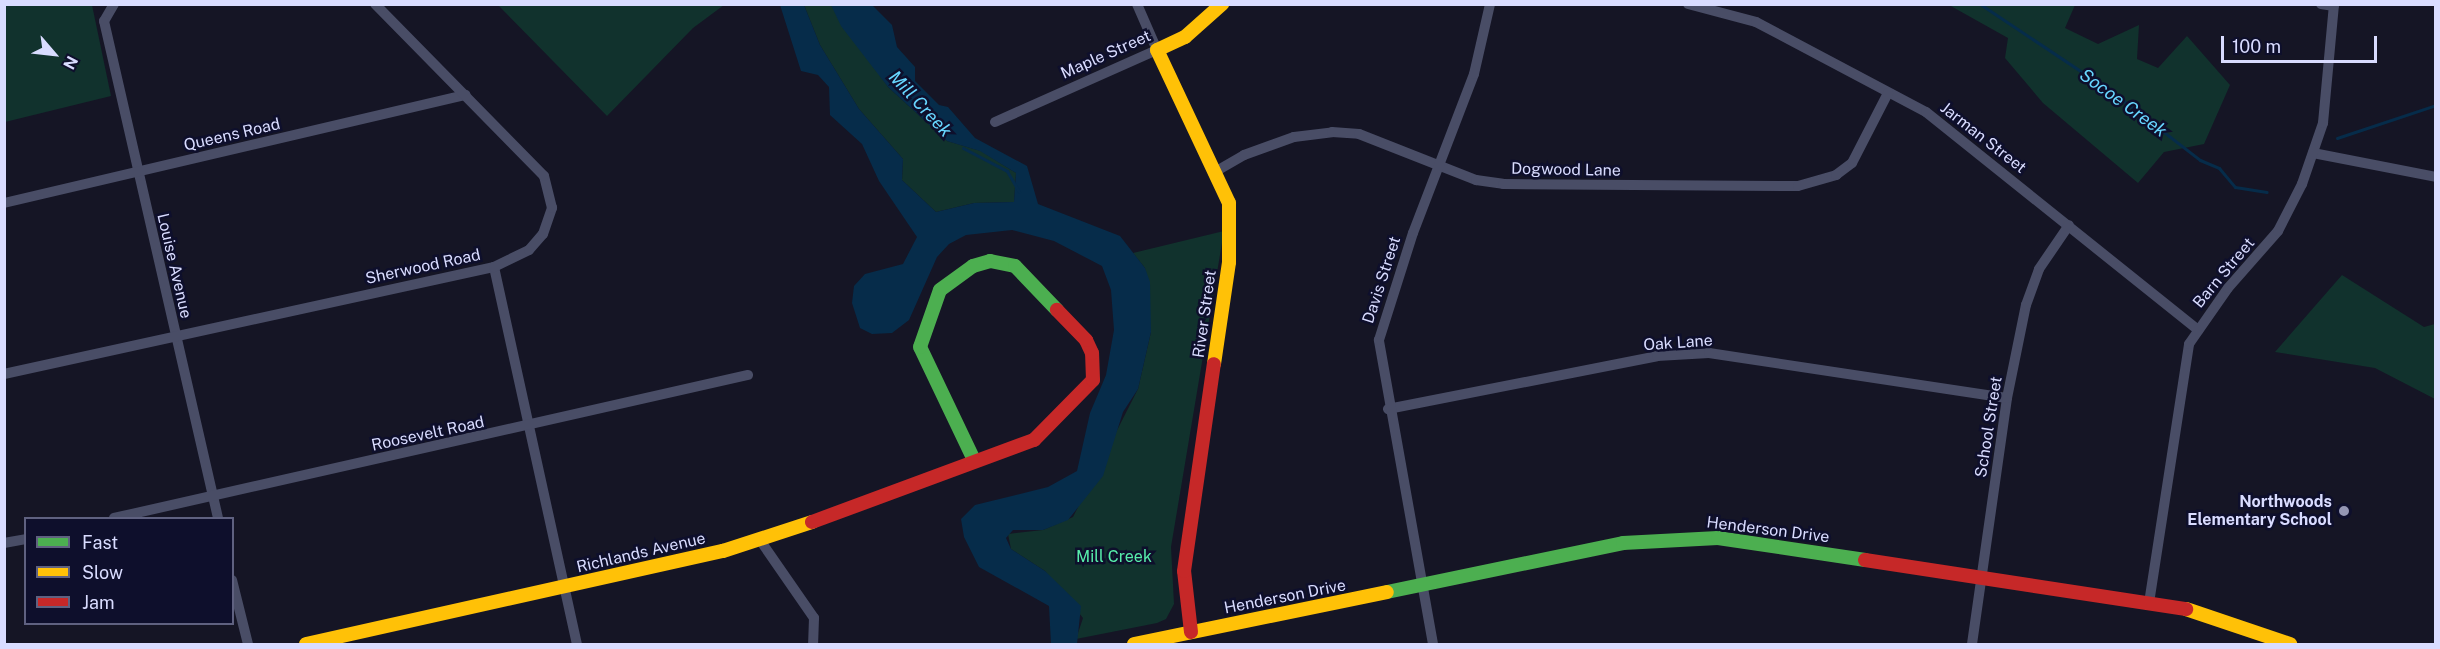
<!DOCTYPE html>
<style>
body{margin:0}
#map{position:relative;width:2440px;height:649px;overflow:hidden;background:#151525;font-family:"Public Sans",sans-serif}
div>[style]{position:absolute}
[style*='--x']{left:calc(var(--x)*1px);top:calc(var(--y)*1px);width:calc(var(--w)*1px);rotate:calc(var(--a)*1deg)}
.green>*{inset:0;background:#11322d}
.water>*{inset:0;background:#062c4a}
.stream>*{height:3px;margin:-1.5px;padding:0 1.5px;transform-origin:1.5px;border-radius:1.5px;background:#062c4a}
.street>*{height:10px;margin:-5px;padding:0 5px;transform-origin:5px;border-radius:5px;background:#494d66}
.fast>*{height:14px;margin:-7px;padding:0 7px;transform-origin:7px;border-radius:7px;background:#4caf50}
.slow>*{height:14px;margin:-7px;padding:0 7px;transform-origin:7px;border-radius:7px;background:#ffc107}
.jam>*{height:14px;margin:-7px;padding:0 7px;transform-origin:7px;border-radius:7px;background:#c62828}
.dots>*{width:16px;height:16px;translate:-50% -50%;box-sizing:border-box;border:3px solid #0e0f2c;border-radius:50%}
span{translate:-50% -50%;white-space:nowrap;text-align:center;line-height:1.15;-webkit-text-stroke:5px #0e0f2c;paint-order:stroke}
.street-label{font-size:16px;color:#d9dcff}
.poi-label{font-size:16px;color:#d9dcff;font-weight:700}
.right{translate:-100% -50%;text-align:right}
.park-label{font-size:16px;color:#57edaa}
.water-label{font-size:18px;color:#67d6ff;font-style:italic}
.frame{position:absolute;inset:0;border:6px solid #d9dcff;pointer-events:none}
.legend{position:absolute;left:24px;top:517px;width:210px;height:108px;box-sizing:border-box;background:#0e0f2c;border:2px solid #5f6180;margin:0;padding:8px 10px;list-style:none;font-size:18px;color:#d9dcff}
.legend li{display:flex;align-items:center;gap:12px;height:30px}
.legend b{width:30px;border:2px solid #5f6180}
.north{position:absolute;left:24px;top:24px;width:60px;height:60px;-webkit-text-stroke:4px #0e0f2c;paint-order:stroke;rotate:118deg;font-size:16px;font-weight:700;line-height:24px;text-align:center;color:#d9dcff}
.north::after{content:'';display:block;margin:auto;width:21px;height:27px;background:#d9dcff;clip-path:polygon(50% 0,100% 100%,50% 72%,0 100%)}
.scale{position:absolute;left:2221px;top:36px;width:156px;height:27px;box-sizing:border-box;border:3px solid #d9dcff;border-top:0;padding-left:8px;font-size:18px;line-height:21px;white-space:nowrap;color:#d9dcff;-webkit-text-stroke:4px #0e0f2c;paint-order:stroke}
</style>
<div id="map">
<div class="green">
<i style="clip-path:polygon(4px 5px,92px 5px,111px 96px,5px 122px)"></i>
<i style="clip-path:polygon(498px 5px,724px 5px,693px 28px,607px 116px)"></i>
<i style="clip-path:polygon(804px 5px,831px 5px,888px 87px,947px 141px,981px 151px,1016px 173px,1014px 202px,974px 203px,936px 212px,902px 180px,903px 159px,859px 109px,820px 45px)"></i>
<i style="clip-path:polygon(1949px 5px,2075px 5px,2065px 28px,2098px 44px,2139px 25px,2137px 59px,2158px 68px,2187px 36px,2230px 85px,2204px 144px,2164px 152px,2138px 183px,2043px 103px,2005px 58px,2008px 38px)"></i>
<i style="clip-path:polygon(1224px 231px,1171px 547px,1174px 604px,1166px 619px,1157px 623px,1076px 639px,1083px 618px,1045px 571px,1011px 549px,1008px 534px,1043px 530px,1073px 517px,1138px 389px,1151px 332px,1145px 268px,1133px 253px)"></i>
<i style="clip-path:polygon(2342px 275px,2424px 327px,2435px 324px,2435px 399px,2375px 368px,2275px 352px)"></i>
</div>
<div class="water">
<i style="clip-path:polygon(780px 5px,804px 5px,820px 45px,859px 109px,903px 159px,902px 180px,936px 212px,974px 203px,1014px 202px,1016px 173px,980px 151px,947px 141px,888px 87px,841px 26px,831px 5px,872px 5px,892px 25px,897px 47px,915px 67px,915px 81px,939px 105px,948px 107px,975px 138px,1027px 166px,1038px 204px,1120px 236px,1145px 268px,1150px 282px,1151px 332px,1138px 389px,1123px 412px,1103px 476px,1068px 520px,1043px 530px,1013px 530px,1006px 538px,1011px 549px,1045px 571px,1081px 606px,1077px 644px,1051px 644px,1049px 606px,979px 567px,964px 537px,961px 519px,975px 505px,1048px 487px,1077px 471px,1090px 413px,1106px 375px,1114px 330px,1111px 290px,1102px 266px,1054px 241px,1012px 230px,966px 235px,949px 244px,937px 257px,909px 320px,892px 333px,872px 334px,860px 328px,852px 303px,854px 286px,865px 274px,903px 264px,917px 237px,879px 181px,862px 144px,830px 115px,829px 87px,818px 75px,801px 71px)"></i>
</div>
<div class="stream">
<i style="--x:1980;--y:4;--w:159;--a:33.7"></i>
<i style="--x:2112;--y:92;--w:111;--a:37.7"></i>
<i style="--x:2200;--y:160;--w:21;--a:23"></i>
<i style="--x:2219;--y:168;--w:25;--a:50"></i>
<i style="--x:2235;--y:187;--w:32;--a:9"></i>
<i style="--x:2337;--y:138;--w:104;--a:-18.4"></i>
<i style="--x:963;--y:148;--w:50;--a:27.6"></i>
<i style="--x:1007;--y:171;--w:24;--a:60"></i>
</div>
<div class="street">
<i style="--x:114;--y:4;--w:20;--a:120"></i>
<i style="--x:104;--y:21;--w:510;--a:77.08"></i>
<i style="--x:1688;--y:4;--w:70;--a:14.8"></i>
<i style="--x:1756;--y:22;--w:192;--a:27.9"></i>
<i style="--x:1926;--y:112;--w:349;--a:38.7"></i>
<i style="--x:2321;--y:4;--w:13;--a:9"></i>
<i style="--x:995;--y:122;--w:177;--a:-24"></i>
<i style="--x:1157;--y:50;--w:50;--a:-113.5"></i>
<i style="--x:2313;--y:153;--w:125;--a:11"></i>
<i style="--x:1213;--y:173;--w:36;--a:-30"></i>
<i style="--x:1244;--y:155;--w:53;--a:-19.8"></i>
<i style="--x:1294;--y:137;--w:38;--a:-7"></i>
<i style="--x:1332;--y:132;--w:27;--a:4"></i>
<i style="--x:1359;--y:134;--w:126;--a:21.5"></i>
<i style="--x:1476;--y:180;--w:27;--a:8"></i>
<i style="--x:1503;--y:184;--w:295;--a:0.4"></i>
<i style="--x:1798;--y:186;--w:40;--a:-16"></i>
<i style="--x:1836;--y:175;--w:20;--a:-37"></i>
<i style="--x:1852;--y:163;--w:79;--a:-62.8"></i>
<i style="--x:4;--y:203;--w:474;--a:-13.2"></i>
<i style="--x:494;--y:267;--w:386;--a:77.6"></i>
<i style="--x:4;--y:374;--w:502;--a:-12.32"></i>
<i style="--x:494;--y:267;--w:39;--a:-26"></i>
<i style="--x:529;--y:250;--w:21;--a:-49"></i>
<i style="--x:543;--y:234;--w:28;--a:-71"></i>
<i style="--x:552;--y:208;--w:33;--a:-104"></i>
<i style="--x:544;--y:176;--w:241;--a:-134.5"></i>
<i style="--x:1388;--y:409;--w:274;--a:-11.1"></i>
<i style="--x:1657;--y:356;--w:52;--a:-3.3"></i>
<i style="--x:1709;--y:353;--w:301;--a:8.6"></i>
<i style="--x:114;--y:518;--w:650;--a:-12.71"></i>
<i style="--x:760;--y:540;--w:95;--a:55.3"></i>
<i style="--x:814;--y:618;--w:26;--a:92"></i>
<i style="--x:4;--y:543;--w:22;--a:-10"></i>
<i style="--x:232;--y:580;--w:66;--a:76"></i>
<i style="--x:2149;--y:603;--w:262;--a:-81.2"></i>
<i style="--x:2189;--y:344;--w:68;--a:-55.1"></i>
<i style="--x:2228;--y:288;--w:76;--a:-48.7"></i>
<i style="--x:2278;--y:231;--w:53;--a:-62.9"></i>
<i style="--x:2302;--y:184;--w:65;--a:-71"></i>
<i style="--x:2323;--y:123;--w:120;--a:-84.7"></i>
<i style="--x:1433;--y:644;--w:309;--a:-100.1"></i>
<i style="--x:1379;--y:340;--w:112;--a:-72.4"></i>
<i style="--x:1413;--y:233;--w:170;--a:-69"></i>
<i style="--x:1474;--y:74;--w:72;--a:-77.1"></i>
<i style="--x:1972;--y:644;--w:248;--a:-81.9"></i>
<i style="--x:2007;--y:398;--w:95;--a:-78.5"></i>
<i style="--x:2026;--y:305;--w:38;--a:-70"></i>
<i style="--x:2039;--y:269;--w:53;--a:-55.7"></i>
</div>
<div class="fast">
<i style="--x:974;--y:460;--w:125;--a:-115.5"></i>
<i style="--x:920;--y:347;--w:60;--a:-70.7"></i>
<i style="--x:940;--y:290;--w:41;--a:-36"></i>
<i style="--x:973;--y:266;--w:18;--a:-16"></i>
<i style="--x:990;--y:261;--w:25;--a:11"></i>
<i style="--x:1015;--y:266;--w:61;--a:46.3"></i>
<i style="--x:1387;--y:592;--w:241;--a:-11.7"></i>
<i style="--x:1623;--y:543;--w:95;--a:-3"></i>
<i style="--x:1718;--y:538;--w:149;--a:8.5"></i>
</div>
<div class="slow">
<i style="--x:1214;--y:364;--w:103;--a:-81.6"></i>
<i style="--x:1229;--y:262;--w:59;--a:-90"></i>
<i style="--x:1229;--y:203;--w:169;--a:-115.2"></i>
<i style="--x:1157;--y:50;--w:31;--a:-25"></i>
<i style="--x:1185;--y:37;--w:50;--a:-41.7"></i>
<i style="--x:2186;--y:609;--w:110;--a:18.6"></i>
<i style="--x:306;--y:644;--w:427;--a:-12.6"></i>
<i style="--x:723;--y:551;--w:94;--a:-18"></i>
<i style="--x:1134;--y:644;--w:258;--a:-11.6"></i>
</div>
<div class="jam">
<i style="--x:812;--y:522;--w:237;--a:-20.3"></i>
<i style="--x:1034;--y:440;--w:84;--a:-45.5"></i>
<i style="--x:1093;--y:380;--w:27;--a:-92"></i>
<i style="--x:1092;--y:353;--w:14;--a:-115"></i>
<i style="--x:1086;--y:340;--w:42;--a:-134"></i>
<i style="--x:1865;--y:560;--w:325;--a:8.7"></i>
<i style="--x:1191;--y:632;--w:61;--a:-96.5"></i>
<i style="--x:1184;--y:571;--w:209;--a:-81.8"></i>
</div>
<div class="dots">
<i style="left:2344px;top:511px;background:#9496b3"></i>
</div>
<div class="street-label">
<span style="left:1106px;top:55px;rotate:-24deg">Maple Street</span>
<span style="left:232px;top:135px;rotate:-13deg">Queens Road</span>
<span style="left:1983px;top:138px;rotate:38deg">Jarman Street</span>
<span style="left:1566px;top:170px;rotate:1deg">Dogwood Lane</span>
<span style="left:174px;top:266px;rotate:77deg">Louise Avenue</span>
<span style="left:423px;top:267px;rotate:-12deg">Sherwood Road</span>
<span style="left:2224px;top:273px;rotate:-50deg">Barn Street</span>
<span style="left:1382px;top:280px;rotate:-72deg">Davis Street</span>
<span style="left:1205px;top:314px;rotate:-82deg">River Street</span>
<span style="left:1678px;top:343px;rotate:-4deg">Oak Lane</span>
<span style="left:1989px;top:427px;rotate:-81deg">School Street</span>
<span style="left:428px;top:434px;rotate:-12deg">Roosevelt Road</span>
<span style="left:1768px;top:530px;rotate:7deg">Henderson Drive</span>
<span style="left:641px;top:553px;rotate:-13deg">Richlands Avenue</span>
<span style="left:1285px;top:597px;rotate:-11deg">Henderson Drive</span>
</div>
<div class="poi-label">
<span class="right" style="left:2332px;top:511px">Northwoods<br>Elementary School</span>
</div>
<div class="park-label">
<span style="left:1114px;top:557px">Mill Creek</span>
</div>
<div class="water-label">
<span style="left:2123px;top:103px;rotate:36deg">Socoe Creek</span>
<span style="left:920px;top:104px;rotate:47deg">Mill Creek</span>
</div>
<div class="frame"></div>
<ul class="legend">
<li><b style="height:8px;background:#4caf50"></b>Fast</li>
<li><b style="height:8px;background:#ffc107"></b>Slow</li>
<li><b style="height:8px;background:#c62828"></b>Jam</li>
</ul>
<div class="north">N</div>
<div class="scale">100 m</div>
</div>
